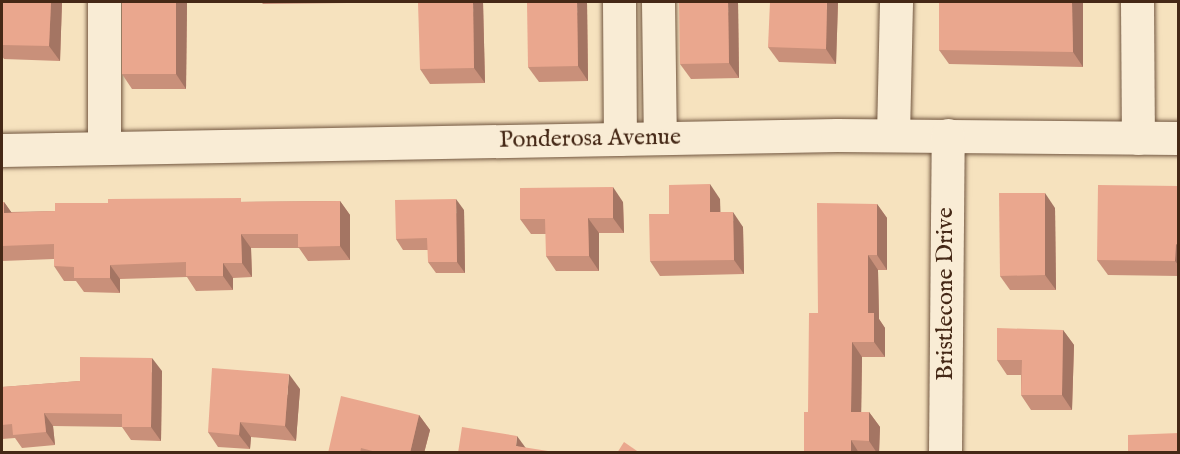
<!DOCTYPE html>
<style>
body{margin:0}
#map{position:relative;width:1180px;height:454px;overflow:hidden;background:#f6e2be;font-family:"IM FELL English",serif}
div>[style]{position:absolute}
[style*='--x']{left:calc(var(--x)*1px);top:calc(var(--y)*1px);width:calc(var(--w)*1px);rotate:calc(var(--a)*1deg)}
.roads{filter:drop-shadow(0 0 2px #715640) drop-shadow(0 0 2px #715640)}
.minor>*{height:33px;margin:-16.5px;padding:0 16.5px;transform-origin:16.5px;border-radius:16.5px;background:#f9ecd5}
.wall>*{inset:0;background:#c9907a}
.shaded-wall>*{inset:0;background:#a47563}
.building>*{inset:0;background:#eaa78e}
span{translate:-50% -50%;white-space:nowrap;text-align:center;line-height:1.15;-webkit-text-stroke:4.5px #f9ecd5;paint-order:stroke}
.street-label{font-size:24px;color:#452816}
.frame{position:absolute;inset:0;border:3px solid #452816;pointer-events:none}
</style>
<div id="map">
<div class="roads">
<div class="minor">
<i style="--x:104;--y:2;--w:146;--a:90"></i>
<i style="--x:619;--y:2;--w:137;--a:89.6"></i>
<i style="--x:658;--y:2;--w:136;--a:89.2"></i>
<i style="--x:1137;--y:2;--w:136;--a:89.6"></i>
<i style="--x:893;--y:135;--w:133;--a:-88.7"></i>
<i style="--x:2;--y:150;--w:835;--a:-1.03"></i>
<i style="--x:837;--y:135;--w:341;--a:0.5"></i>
<i style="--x:945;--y:452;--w:317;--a:-89.5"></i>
</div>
</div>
<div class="wall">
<i style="clip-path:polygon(2px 2px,62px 2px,60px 61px,4px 59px,2px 56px)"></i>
<i style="clip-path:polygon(187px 2px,186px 89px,132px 89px,122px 74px)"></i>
<i style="clip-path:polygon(261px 2px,347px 2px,347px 3px,263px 4px)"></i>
<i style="clip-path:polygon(483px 2px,485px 83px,430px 84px,420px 69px)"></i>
<i style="clip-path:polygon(587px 2px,588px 81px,539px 82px,528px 67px)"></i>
<i style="clip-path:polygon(738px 2px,739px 78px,691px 79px,680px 64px)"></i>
<i style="clip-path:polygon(838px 2px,836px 64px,779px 62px,768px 47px)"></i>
<i style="clip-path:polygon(939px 2px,1083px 2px,1083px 67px,949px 64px,939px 50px)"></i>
<i style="clip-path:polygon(1179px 186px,1179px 276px,1108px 275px,1097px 260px)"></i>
<i style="clip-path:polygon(720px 199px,720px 212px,743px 227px,744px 274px,660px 276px,650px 261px,669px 214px)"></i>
<i style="clip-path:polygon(340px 201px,350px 215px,350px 260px,308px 261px,299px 248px,251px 248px,252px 277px,233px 278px,233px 290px,196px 291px,187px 277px,120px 279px,120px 293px,84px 292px,76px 281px,64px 281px,54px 266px,54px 259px,2px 261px,2px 202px,4px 202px,11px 212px,55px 211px,108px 203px)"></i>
<i style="clip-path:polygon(623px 202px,624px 233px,599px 233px,599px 271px,556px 271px,546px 256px,546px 234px,531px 234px,520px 219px)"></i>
<i style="clip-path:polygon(877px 204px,887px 218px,887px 270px,878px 270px,879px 319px,885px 328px,885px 357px,862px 357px,861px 412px,869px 412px,880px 427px,879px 453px,804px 453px,808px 412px)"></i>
<i style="clip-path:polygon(1055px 208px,1056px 290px,1010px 290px,1000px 276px)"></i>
<i style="clip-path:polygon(464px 210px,465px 273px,436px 273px,428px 262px,428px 250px,403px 250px,396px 239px)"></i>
<i style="clip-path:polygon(1063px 330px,1074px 345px,1072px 410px,1031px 410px,1021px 395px,1021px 375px,1007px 375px,997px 360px)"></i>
<i style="clip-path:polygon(162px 371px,161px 441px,131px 440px,122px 427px,53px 426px,55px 445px,22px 448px,15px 438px,2px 439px,2px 387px,80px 381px)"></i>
<i style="clip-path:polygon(300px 389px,296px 441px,251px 437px,250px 449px,218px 447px,208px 432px)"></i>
<i style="clip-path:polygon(419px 415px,430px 430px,424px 453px,328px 453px)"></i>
</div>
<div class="shaded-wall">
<i style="clip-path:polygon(51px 2px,62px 2px,60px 61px,49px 46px)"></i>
<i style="clip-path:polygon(176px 2px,187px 2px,186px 89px,176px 74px)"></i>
<i style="clip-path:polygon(473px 2px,483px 2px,485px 83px,474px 68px)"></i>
<i style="clip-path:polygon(577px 2px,587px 2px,588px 81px,578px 66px)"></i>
<i style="clip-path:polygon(728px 2px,738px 2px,739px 78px,729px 63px)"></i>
<i style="clip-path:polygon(827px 2px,838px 2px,836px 64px,826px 49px)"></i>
<i style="clip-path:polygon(1072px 2px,1083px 2px,1083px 67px,1073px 52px)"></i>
<i style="clip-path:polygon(710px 184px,720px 199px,721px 227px,710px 212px)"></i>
<i style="clip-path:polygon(613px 187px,623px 202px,624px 233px,613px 218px)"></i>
<i style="clip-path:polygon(1045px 193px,1055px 208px,1056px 290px,1045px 275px)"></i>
<i style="clip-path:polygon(456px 199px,464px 210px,465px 273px,457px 262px)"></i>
<i style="clip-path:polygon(340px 201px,350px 215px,350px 260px,340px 246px)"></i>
<i style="clip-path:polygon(4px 202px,14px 216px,4px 213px)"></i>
<i style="clip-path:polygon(877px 204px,887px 218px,887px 270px,877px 255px)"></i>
<i style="clip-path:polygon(733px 212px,743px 227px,744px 274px,734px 260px)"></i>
<i style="clip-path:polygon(588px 218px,599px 233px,599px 271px,589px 256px)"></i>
<i style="clip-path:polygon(241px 234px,251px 248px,252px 277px,242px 263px)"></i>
<i style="clip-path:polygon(1176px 244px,1179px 248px,1179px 266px,1175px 261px)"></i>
<i style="clip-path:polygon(868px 255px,878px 270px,879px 319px,885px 328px,885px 357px,874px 342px,868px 313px)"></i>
<i style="clip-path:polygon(223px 263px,233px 278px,233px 290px,223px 276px)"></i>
<i style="clip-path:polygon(110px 265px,120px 279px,120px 293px,110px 278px)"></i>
<i style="clip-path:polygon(1063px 330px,1074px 345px,1072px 410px,1062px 395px)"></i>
<i style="clip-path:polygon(852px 342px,862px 357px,861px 427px,851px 412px)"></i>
<i style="clip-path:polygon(152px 358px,162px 371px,161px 441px,151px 427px)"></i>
<i style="clip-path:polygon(289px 374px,300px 389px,296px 441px,285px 426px)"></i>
<i style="clip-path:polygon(869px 412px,880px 427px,879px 453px,877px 453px,869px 441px)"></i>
<i style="clip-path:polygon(44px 413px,53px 426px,55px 445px,46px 432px)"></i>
<i style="clip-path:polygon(419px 415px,430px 430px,424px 453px,410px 453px)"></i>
<i style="clip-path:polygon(240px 422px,251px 437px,250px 449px,239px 435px)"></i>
<i style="clip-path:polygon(517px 436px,528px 451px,516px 446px)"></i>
<i style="clip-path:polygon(851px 440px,859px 453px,851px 453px)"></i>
</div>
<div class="building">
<i style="clip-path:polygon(2px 2px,51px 2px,49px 46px,2px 45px)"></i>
<i style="clip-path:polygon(122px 2px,176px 2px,176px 74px,122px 74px)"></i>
<i style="clip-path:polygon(418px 2px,473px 2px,474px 68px,420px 69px)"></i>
<i style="clip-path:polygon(527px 2px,577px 2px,578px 66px,528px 67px)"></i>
<i style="clip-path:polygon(679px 2px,728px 2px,729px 63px,680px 64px)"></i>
<i style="clip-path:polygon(770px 2px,827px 2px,826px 49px,768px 47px)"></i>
<i style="clip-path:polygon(939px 2px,1072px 2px,1073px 52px,939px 50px)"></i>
<i style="clip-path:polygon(710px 184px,710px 212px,733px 212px,734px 260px,650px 261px,649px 214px,669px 214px,669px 185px)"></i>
<i style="clip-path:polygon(1098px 185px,1179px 186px,1179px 244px,1176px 244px,1175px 261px,1097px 260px)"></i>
<i style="clip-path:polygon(613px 187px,613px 218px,588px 218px,589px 256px,546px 256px,545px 219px,520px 219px,520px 188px)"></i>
<i style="clip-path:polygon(999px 193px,1045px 193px,1045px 275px,1000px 276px)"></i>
<i style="clip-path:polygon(241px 198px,241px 202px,340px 201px,340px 246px,298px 247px,298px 234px,241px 234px,242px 263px,223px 263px,223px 276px,186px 276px,186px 262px,110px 265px,110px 278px,74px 278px,74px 267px,54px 266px,54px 244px,2px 246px,2px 202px,4px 202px,4px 213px,55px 211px,55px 203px,108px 203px,108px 199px)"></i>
<i style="clip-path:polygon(456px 199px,457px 262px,428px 262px,427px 238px,396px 239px,395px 200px)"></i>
<i style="clip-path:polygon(817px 203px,877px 204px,877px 255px,868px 255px,868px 313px,874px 313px,874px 342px,852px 342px,851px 412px,869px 412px,869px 441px,851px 440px,851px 453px,804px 453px,804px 412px,808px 412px,809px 313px,818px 313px)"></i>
<i style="clip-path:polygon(997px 328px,1063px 330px,1062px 395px,1021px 395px,1022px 360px,997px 360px)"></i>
<i style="clip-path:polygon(80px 357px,152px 358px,151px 427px,122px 427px,122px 414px,44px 413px,46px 432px,13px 435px,12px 424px,2px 425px,2px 387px,80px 381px)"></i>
<i style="clip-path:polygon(212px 368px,289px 374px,285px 426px,240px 422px,239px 435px,208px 432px)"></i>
<i style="clip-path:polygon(341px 396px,419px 415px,410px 453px,380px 453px,361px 448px,360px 453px,328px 453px)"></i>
<i style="clip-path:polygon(462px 427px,517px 436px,516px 446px,548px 451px,548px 453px,458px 453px)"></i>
<i style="clip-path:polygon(1179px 433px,1179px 453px,1128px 453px,1128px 435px)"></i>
<i style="clip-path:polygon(624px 442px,640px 453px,617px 453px)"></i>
</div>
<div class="street-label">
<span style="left:590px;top:139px;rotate:-1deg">Ponderosa Avenue</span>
<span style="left:946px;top:294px;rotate:-90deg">Bristlecone Drive</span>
</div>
<div class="frame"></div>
</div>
